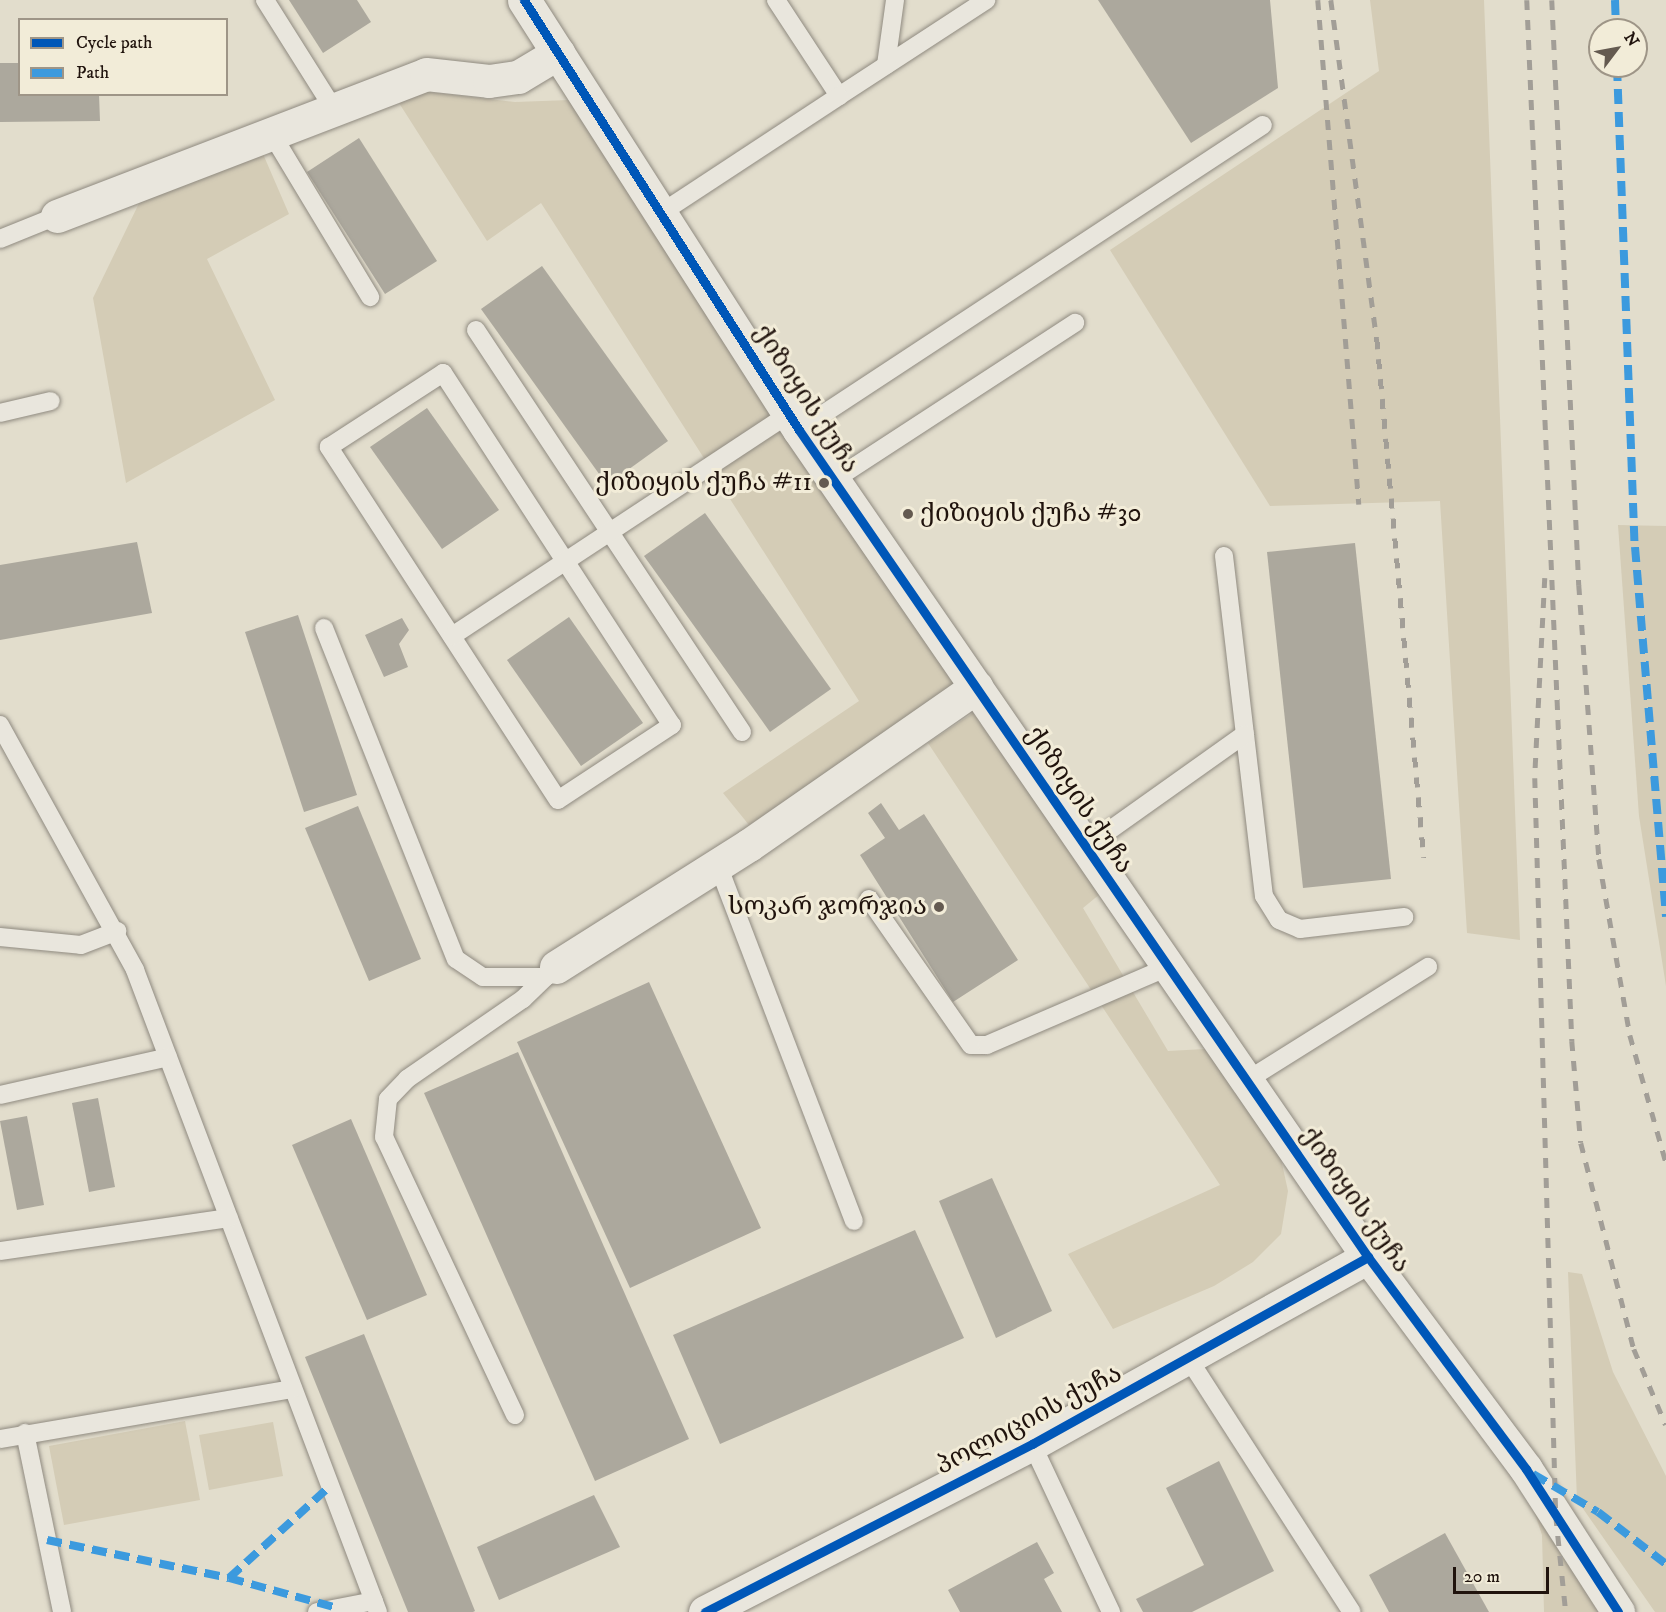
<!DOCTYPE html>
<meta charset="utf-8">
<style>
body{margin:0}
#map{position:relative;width:1666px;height:1612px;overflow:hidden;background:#e2ddcc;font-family:"IM FELL DW Pica","Noto Serif Georgian",serif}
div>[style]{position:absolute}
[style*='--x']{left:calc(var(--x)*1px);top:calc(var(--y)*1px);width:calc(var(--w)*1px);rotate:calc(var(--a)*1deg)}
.green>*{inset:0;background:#d4ccb6}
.building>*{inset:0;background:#aca89d}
.roads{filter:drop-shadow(0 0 2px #8f8a80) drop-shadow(0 0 2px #8f8a80)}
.lane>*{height:18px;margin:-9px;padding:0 9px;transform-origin:9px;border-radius:9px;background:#e9e6dd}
.street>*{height:33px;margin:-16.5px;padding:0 16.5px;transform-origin:16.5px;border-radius:16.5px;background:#e9e6dd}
.secondary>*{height:33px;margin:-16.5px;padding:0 16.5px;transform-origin:16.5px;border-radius:16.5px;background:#e9e6dd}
.rail>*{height:4.5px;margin-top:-2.25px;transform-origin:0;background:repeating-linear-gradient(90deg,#a29e97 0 10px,transparent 0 20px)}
.quiet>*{height:8px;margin-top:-4px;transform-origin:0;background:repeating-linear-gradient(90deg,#3c9ade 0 15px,transparent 0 23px)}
.cycleway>*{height:9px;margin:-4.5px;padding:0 4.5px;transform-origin:4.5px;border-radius:4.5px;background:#0057b8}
.dots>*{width:16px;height:16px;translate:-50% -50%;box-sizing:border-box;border:3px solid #f2ecd8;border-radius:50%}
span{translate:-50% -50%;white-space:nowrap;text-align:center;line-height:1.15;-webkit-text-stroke:6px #f2ecd8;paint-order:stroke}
.street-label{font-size:26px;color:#20130d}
.poi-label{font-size:26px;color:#20130d}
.right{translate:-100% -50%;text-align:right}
.left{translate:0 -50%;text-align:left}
.legend{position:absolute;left:18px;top:18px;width:210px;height:78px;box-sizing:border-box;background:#f2ecd8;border:2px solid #9e9587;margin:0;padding:8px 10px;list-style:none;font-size:18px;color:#20130d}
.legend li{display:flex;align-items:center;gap:12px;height:30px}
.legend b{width:30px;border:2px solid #9e9587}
.north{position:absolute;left:1588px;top:18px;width:60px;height:60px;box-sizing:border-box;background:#f2ecd8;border:2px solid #9e9587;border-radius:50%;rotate:58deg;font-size:16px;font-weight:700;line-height:24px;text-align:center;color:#20130d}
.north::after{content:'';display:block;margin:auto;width:21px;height:27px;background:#645a50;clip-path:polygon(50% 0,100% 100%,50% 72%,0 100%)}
.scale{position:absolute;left:1453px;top:1567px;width:96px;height:27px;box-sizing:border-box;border:3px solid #20130d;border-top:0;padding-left:8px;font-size:18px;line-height:21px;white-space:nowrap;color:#20130d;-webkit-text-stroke:4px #f2ecd8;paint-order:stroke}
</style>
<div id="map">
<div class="green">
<i style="clip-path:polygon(1370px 0,1484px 0,1520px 940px,1467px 933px,1440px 501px,1270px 506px,1110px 250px,1379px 71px)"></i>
<i style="clip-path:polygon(420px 91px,515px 102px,570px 100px,955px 686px,749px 825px,723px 793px,859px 701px,541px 203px,487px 241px,399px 103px)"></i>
<i style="clip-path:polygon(260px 147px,289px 214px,207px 259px,275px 400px,126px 483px,93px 298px,144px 193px)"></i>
<i style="clip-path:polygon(1618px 525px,1666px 526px,1666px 986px,1639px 816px)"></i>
<i style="clip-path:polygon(973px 713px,1100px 894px,1083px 908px,1168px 1051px,1205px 1049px,1281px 1159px,1288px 1191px,1281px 1234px,1253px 1262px,1214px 1286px,1113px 1329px,1068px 1254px,1220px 1185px,928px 743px)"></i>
<i style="clip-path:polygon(1568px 1272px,1582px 1274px,1613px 1372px,1666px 1476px,1666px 1612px,1655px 1612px,1577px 1500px)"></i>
<i style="clip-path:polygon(185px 1421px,200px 1500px,64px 1525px,49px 1446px)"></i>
<i style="clip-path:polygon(273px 1422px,283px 1476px,209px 1490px,199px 1435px)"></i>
<i style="clip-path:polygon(1533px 1508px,1605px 1612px,1544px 1612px,1542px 1535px)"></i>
</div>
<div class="building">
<i style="clip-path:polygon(289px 0,357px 0,371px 22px,323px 53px)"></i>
<i style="clip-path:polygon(1098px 0,1270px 0,1278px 88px,1191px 143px)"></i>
<i style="clip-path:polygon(0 63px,20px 63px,20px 94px,99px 94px,100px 121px,0 122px)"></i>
<i style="clip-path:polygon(359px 138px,437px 261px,385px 294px,307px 172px)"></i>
<i style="clip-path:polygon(542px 266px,668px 441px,607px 485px,481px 309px)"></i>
<i style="clip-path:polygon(427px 408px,499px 510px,442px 549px,370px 447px)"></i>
<i style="clip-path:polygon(705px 513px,831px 689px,770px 732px,644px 556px)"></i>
<i style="clip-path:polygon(137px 542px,152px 613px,0 640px,0 565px)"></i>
<i style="clip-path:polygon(1355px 543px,1391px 879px,1303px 888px,1267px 552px)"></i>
<i style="clip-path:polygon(298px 615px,357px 795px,304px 812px,245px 632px)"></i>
<i style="clip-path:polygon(569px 617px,643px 723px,581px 766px,507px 660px)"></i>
<i style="clip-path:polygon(402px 618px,409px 630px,399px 644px,408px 667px,384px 677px,365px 635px)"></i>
<i style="clip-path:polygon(881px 803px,899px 830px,924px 814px,1018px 960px,953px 1002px,860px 855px,885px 838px,868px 813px)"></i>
<i style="clip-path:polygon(358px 806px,421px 959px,369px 981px,305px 828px)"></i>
<i style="clip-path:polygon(649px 982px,761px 1228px,630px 1288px,517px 1042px)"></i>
<i style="clip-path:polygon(518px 1052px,689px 1439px,595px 1481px,424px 1093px)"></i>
<i style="clip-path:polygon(98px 1098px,115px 1187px,89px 1192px,72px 1103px)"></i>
<i style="clip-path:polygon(27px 1116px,44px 1205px,17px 1210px,0 1121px)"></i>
<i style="clip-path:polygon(351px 1119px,427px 1295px,367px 1320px,292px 1145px)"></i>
<i style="clip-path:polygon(992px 1178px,1052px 1311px,996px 1338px,939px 1201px)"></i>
<i style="clip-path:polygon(915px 1230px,964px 1338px,720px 1444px,673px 1335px)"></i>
<i style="clip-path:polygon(364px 1334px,475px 1611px,473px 1612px,408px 1612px,305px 1357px)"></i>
<i style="clip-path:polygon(1219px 1461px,1274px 1571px,1192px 1612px,1143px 1612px,1136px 1599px,1204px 1565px,1166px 1488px)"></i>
<i style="clip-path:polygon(594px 1495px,620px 1547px,499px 1600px,477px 1547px)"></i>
<i style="clip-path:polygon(1445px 1533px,1489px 1612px,1389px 1612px,1369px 1575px)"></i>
<i style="clip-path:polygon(1037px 1542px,1054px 1573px,1044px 1579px,1062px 1612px,960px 1612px,948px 1590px)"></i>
</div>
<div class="roads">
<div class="lane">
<i style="--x:265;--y:0;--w:128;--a:57.8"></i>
<i style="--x:776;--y:0;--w:115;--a:56.7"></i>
<i style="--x:839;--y:96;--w:176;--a:-33.1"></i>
<i style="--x:886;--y:65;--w:66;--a:-82.1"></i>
<i style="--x:270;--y:131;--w:194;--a:58.9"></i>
<i style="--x:661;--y:213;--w:213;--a:-33.3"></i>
<i style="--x:0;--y:239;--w:61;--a:-22"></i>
<i style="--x:476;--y:330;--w:482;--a:56.5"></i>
<i style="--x:443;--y:373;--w:420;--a:57"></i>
<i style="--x:672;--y:725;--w:136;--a:146.7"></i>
<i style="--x:558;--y:800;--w:421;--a:-123"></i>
<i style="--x:329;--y:447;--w:136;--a:-33"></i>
<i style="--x:0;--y:413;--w:52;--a:-13.2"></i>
<i style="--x:799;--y:430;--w:555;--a:-33.32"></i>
<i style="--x:834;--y:480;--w:288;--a:-33.1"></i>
<i style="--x:1224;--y:556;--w:342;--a:83.3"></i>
<i style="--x:1264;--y:896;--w:28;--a:58"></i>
<i style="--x:1279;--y:920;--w:23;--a:23"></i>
<i style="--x:1300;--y:929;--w:105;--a:-6.6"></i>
<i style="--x:324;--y:628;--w:356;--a:68.3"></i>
<i style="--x:456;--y:959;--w:32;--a:34"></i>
<i style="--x:483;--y:977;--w:63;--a:0"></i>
<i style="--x:452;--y:636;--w:404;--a:-33.4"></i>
<i style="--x:0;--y:725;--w:280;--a:61.1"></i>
<i style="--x:135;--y:970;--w:686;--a:69.27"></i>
<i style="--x:1086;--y:847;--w:195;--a:-35.4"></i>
<i style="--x:718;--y:865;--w:381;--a:69.1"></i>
<i style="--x:869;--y:899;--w:178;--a:55.1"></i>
<i style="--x:971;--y:1045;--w:16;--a:0"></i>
<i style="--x:987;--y:1045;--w:197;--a:-23.3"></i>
<i style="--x:0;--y:937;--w:81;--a:5.6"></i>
<i style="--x:81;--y:945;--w:39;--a:-21"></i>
<i style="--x:1246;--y:1081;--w:215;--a:-32.1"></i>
<i style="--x:0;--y:1095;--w:172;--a:-12.7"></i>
<i style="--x:0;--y:1251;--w:231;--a:-8.2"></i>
<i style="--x:1188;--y:1358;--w:302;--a:57.2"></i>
<i style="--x:515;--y:1415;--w:307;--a:-115.2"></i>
<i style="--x:384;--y:1137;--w:38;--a:-84"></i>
<i style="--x:388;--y:1099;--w:28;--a:-46"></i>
<i style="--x:407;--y:1079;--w:141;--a:-34.6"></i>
<i style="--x:523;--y:999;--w:46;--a:-44.1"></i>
<i style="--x:25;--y:1433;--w:183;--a:78.3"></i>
<i style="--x:0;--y:1439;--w:297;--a:-9.7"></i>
<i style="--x:1032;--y:1444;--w:186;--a:64.8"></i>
<i style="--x:317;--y:1612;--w:58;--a:-10.9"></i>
</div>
<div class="street">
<i style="--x:57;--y:216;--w:395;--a:-21"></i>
<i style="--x:426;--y:74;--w:63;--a:6.3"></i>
<i style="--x:489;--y:81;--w:29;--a:-8"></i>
<i style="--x:518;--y:77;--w:47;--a:-31"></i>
<i style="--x:556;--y:967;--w:228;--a:-32.3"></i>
<i style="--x:749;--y:845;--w:277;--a:-34.8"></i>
</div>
<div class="secondary">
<i style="--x:524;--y:0;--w:510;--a:57.4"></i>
<i style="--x:799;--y:430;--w:1004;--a:55.47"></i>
<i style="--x:1368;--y:1257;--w:264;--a:53.3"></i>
<i style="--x:1526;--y:1469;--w:170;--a:57.2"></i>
<i style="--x:705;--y:1612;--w:368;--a:-27.2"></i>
<i style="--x:1032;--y:1444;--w:385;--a:-29.1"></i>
</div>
</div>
<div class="rail">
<i style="--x:1318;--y:0;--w:506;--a:85.35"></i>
<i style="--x:1331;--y:0;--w:342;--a:82.3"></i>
<i style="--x:1377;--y:339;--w:521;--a:84.83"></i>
<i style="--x:1527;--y:0;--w:1042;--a:87.52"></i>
<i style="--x:1572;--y:1041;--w:102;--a:85"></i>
<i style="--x:1581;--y:1143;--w:213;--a:75.6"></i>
<i style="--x:1634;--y:1349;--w:82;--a:67.2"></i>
<i style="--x:1552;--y:0;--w:586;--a:87.36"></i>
<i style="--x:1579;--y:585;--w:275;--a:85.8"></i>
<i style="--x:1599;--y:859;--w:179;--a:80"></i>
<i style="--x:1630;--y:1035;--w:132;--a:74.2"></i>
<i style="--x:1545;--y:578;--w:200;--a:92.9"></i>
<i style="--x:1535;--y:778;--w:738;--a:88.37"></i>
<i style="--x:1556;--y:1516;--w:97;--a:84.1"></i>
</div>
<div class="quiet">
<i style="--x:1615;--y:0;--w:30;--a:88"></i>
<i style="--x:1617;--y:66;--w:481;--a:87.9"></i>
<i style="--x:1635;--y:547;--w:371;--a:85.2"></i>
<i style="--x:1533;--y:1474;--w:75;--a:30.3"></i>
<i style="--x:1598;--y:1512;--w:86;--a:37.4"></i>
<i style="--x:47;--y:1540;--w:186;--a:11.8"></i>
<i style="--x:229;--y:1578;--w:137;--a:-42.3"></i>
<i style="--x:229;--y:1578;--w:112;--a:15.5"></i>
</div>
<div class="cycleway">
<i style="--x:524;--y:0;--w:510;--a:57.4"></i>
<i style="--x:799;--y:430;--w:1004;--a:55.47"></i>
<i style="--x:1368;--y:1257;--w:264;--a:53.3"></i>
<i style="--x:1526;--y:1469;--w:170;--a:57.2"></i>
<i style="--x:705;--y:1612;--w:368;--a:-27.2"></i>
<i style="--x:1032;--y:1444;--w:385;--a:-29.1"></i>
</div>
<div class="dots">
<i style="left:824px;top:483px;background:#645a50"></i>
<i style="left:908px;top:514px;background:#645a50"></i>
<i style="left:939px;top:907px;background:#645a50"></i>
</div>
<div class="street-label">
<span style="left:806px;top:399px;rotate:57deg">ქიზიყის ქუჩა</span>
<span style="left:1079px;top:800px;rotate:56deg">ქიზიყის ქუჩა</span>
<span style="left:1355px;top:1200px;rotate:55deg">ქიზიყის ქუჩა</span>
<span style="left:1029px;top:1420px;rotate:-28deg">პოლიციის ქუჩა</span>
</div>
<div class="poi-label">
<span class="right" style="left:812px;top:483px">ქიზიყის ქუჩა #11</span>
<span class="left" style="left:920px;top:514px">ქიზიყის ქუჩა #30</span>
<span class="right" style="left:927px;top:907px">სოკარ ჯორჯია</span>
</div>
<ul class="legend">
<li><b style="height:8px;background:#0057b8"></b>Cycle path</li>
<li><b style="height:8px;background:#3c9ade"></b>Path</li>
</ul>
<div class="north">N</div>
<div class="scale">20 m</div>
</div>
